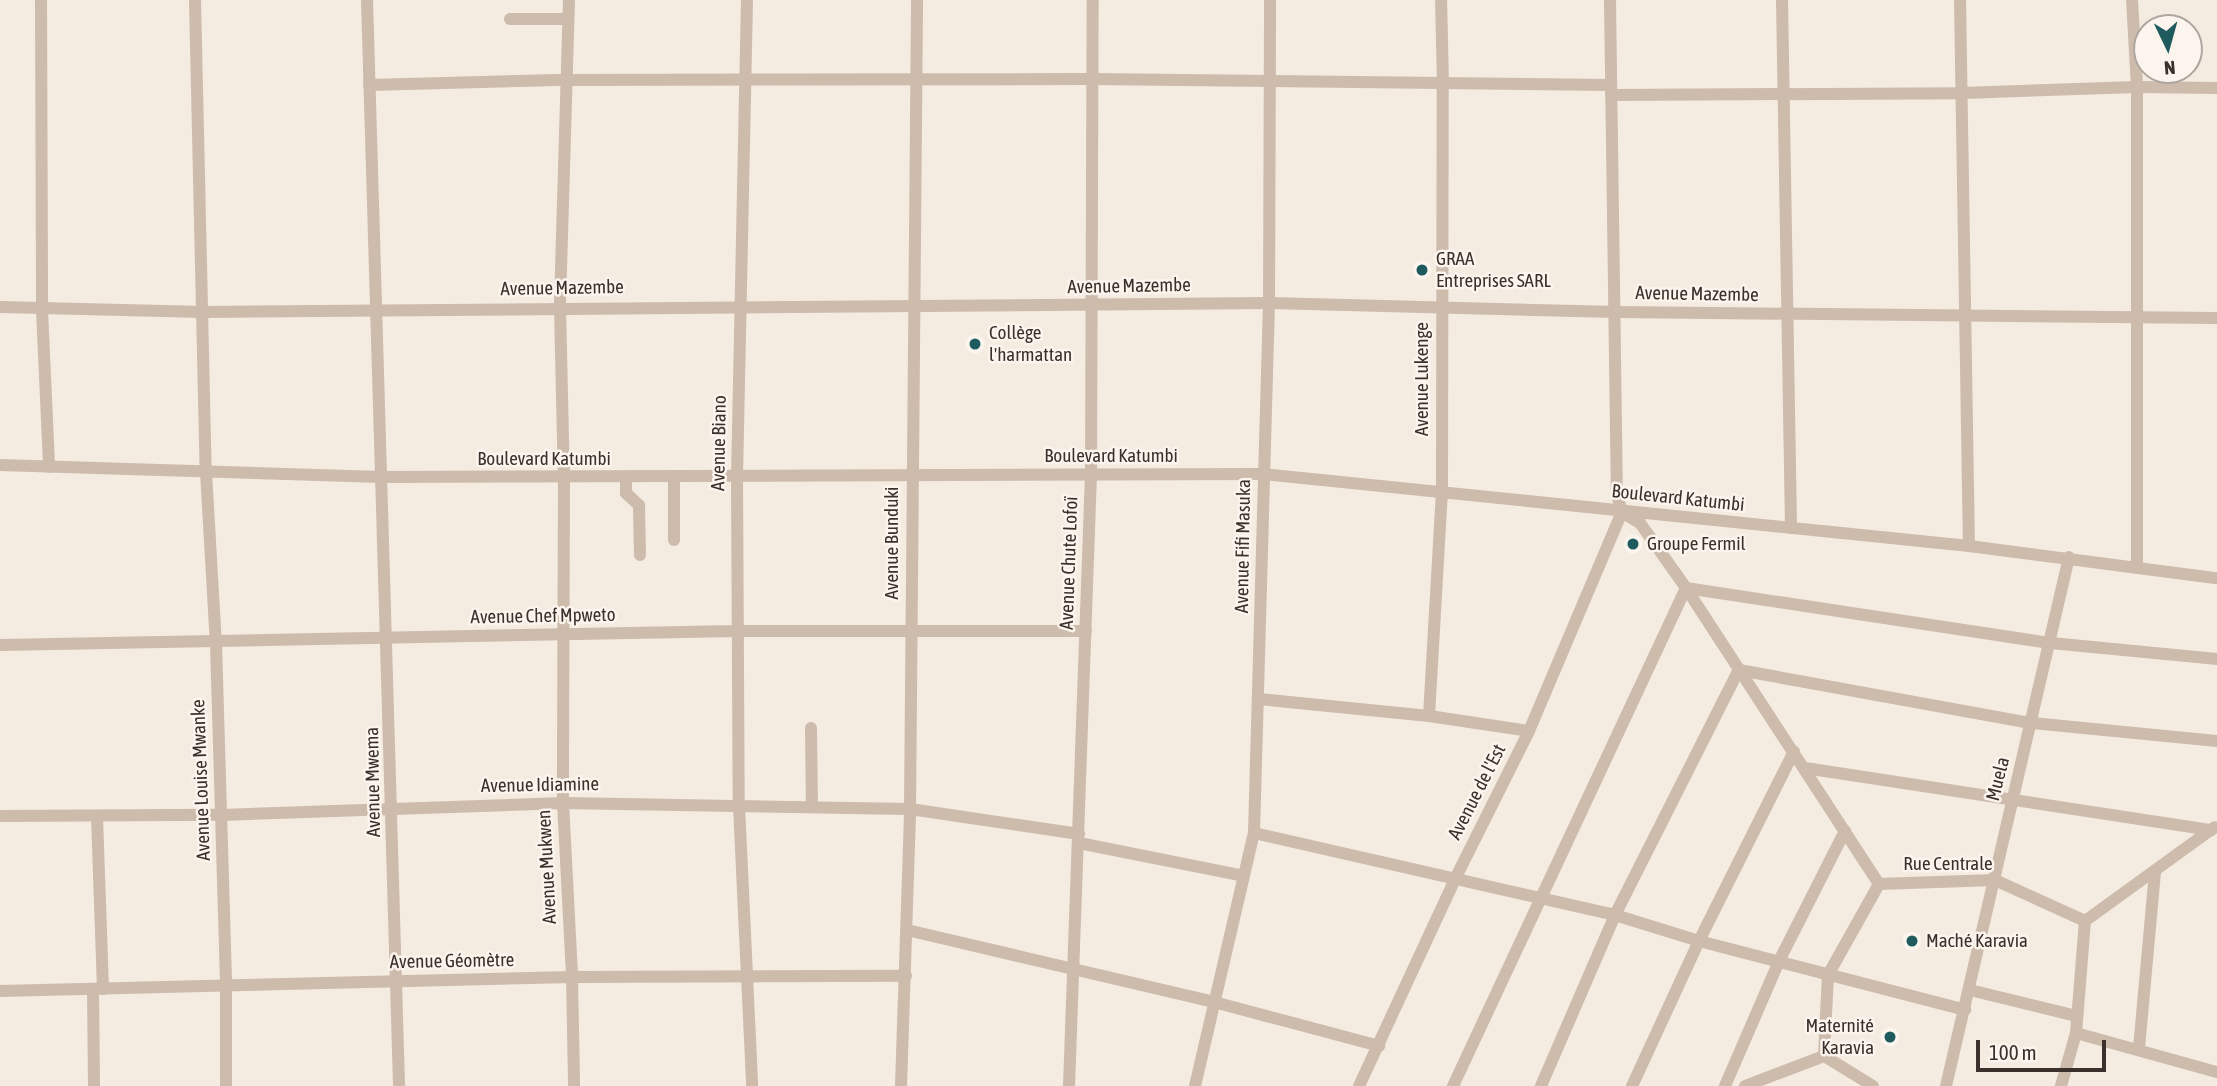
<!DOCTYPE html>
<meta charset="utf-8">
<style>
body{margin:0}
#map{position:relative;width:2217px;height:1086px;overflow:hidden;background:#f4ebe1;font-family:"Asap Condensed",sans-serif}
div>[style]{position:absolute}
[style*='--x']{left:calc(var(--x)*1px);top:calc(var(--y)*1px);width:calc(var(--w)*1px);rotate:calc(var(--a)*1deg)}
.minor>*{height:12px;margin:-6px;padding:0 6px;transform-origin:6px;border-radius:6px;background:#cdbbac}
.dots>*{width:19px;height:19px;translate:-50% -50%;box-sizing:border-box;border:4px solid #fbf5ee;border-radius:50%}
span{translate:-50% -50%;white-space:nowrap;text-align:center;line-height:1.15;-webkit-text-stroke:5px #fbf5ee;paint-order:stroke}
.poi-label{font-size:19px;color:#3b302b}
.left{translate:0 -50%;text-align:left}
.right{translate:-100% -50%;text-align:right}
.street-label{font-size:19px;color:#3b302b}
.north{position:absolute;left:2133px;top:14px;width:70px;height:70px;box-sizing:border-box;background:#fbf5ee;border:2px solid #aea6a0;border-radius:50%;rotate:175deg;font-size:19px;font-weight:700;line-height:28px;text-align:center;color:#3b302b}
.north::after{content:'';display:block;margin:auto;width:24px;height:32px;background:#1f5a5e;clip-path:polygon(50% 0,100% 100%,50% 72%,0 100%)}
.scale{position:absolute;left:1976px;top:1040px;width:130px;height:32px;box-sizing:border-box;border:4px solid #3b302b;border-top:0;padding-left:9px;font-size:21px;line-height:24px;white-space:nowrap;color:#3b302b;-webkit-text-stroke:5px #fbf5ee;paint-order:stroke}
</style>
<div id="map">
<div class="minor">
<i style="--x:41;--y:0;--w:310;--a:89.8"></i>
<i style="--x:42;--y:310;--w:157;--a:87.4"></i>
<i style="--x:195;--y:0;--w:472;--a:88.7"></i>
<i style="--x:206;--y:472;--w:172;--a:86.7"></i>
<i style="--x:216;--y:644;--w:342;--a:88.3"></i>
<i style="--x:226;--y:986;--w:100;--a:90"></i>
<i style="--x:367;--y:0;--w:1086;--a:88.31"></i>
<i style="--x:569;--y:0;--w:307;--a:91.7"></i>
<i style="--x:560;--y:307;--w:170;--a:88.7"></i>
<i style="--x:564;--y:477;--w:326;--a:90.2"></i>
<i style="--x:563;--y:803;--w:174;--a:87"></i>
<i style="--x:572;--y:977;--w:109;--a:88.9"></i>
<i style="--x:747;--y:0;--w:478;--a:91.2"></i>
<i style="--x:737;--y:478;--w:328;--a:89.7"></i>
<i style="--x:739;--y:806;--w:280;--a:87.3"></i>
<i style="--x:1610;--y:0;--w:495;--a:89.2"></i>
<i style="--x:1617;--y:495;--w:18;--a:74"></i>
<i style="--x:1782;--y:0;--w:528;--a:89.02"></i>
<i style="--x:1960;--y:0;--w:546;--a:89.06"></i>
<i style="--x:2132;--y:0;--w:87;--a:86.7"></i>
<i style="--x:2137;--y:87;--w:479;--a:90"></i>
<i style="--x:510;--y:19;--w:58;--a:0"></i>
<i style="--x:369;--y:85;--w:197;--a:-1.5"></i>
<i style="--x:566;--y:80;--w:525;--a:-0.11"></i>
<i style="--x:1091;--y:79;--w:520;--a:0.66"></i>
<i style="--x:1611;--y:95;--w:352;--a:-0.3"></i>
<i style="--x:1963;--y:93;--w:174;--a:-2"></i>
<i style="--x:2137;--y:87;--w:80;--a:0.7"></i>
<i style="--x:0;--y:307;--w:204;--a:1.4"></i>
<i style="--x:204;--y:312;--w:1065;--a:-0.48"></i>
<i style="--x:1269;--y:303;--w:347;--a:1.5"></i>
<i style="--x:1616;--y:312;--w:601;--a:0.57"></i>
<i style="--x:0;--y:465;--w:382;--a:1.8"></i>
<i style="--x:382;--y:477;--w:881;--a:-0.2"></i>
<i style="--x:1263;--y:474;--w:710;--a:5.82"></i>
<i style="--x:1969;--y:546;--w:250;--a:7.4"></i>
<i style="--x:626;--y:478;--w:15;--a:90"></i>
<i style="--x:626;--y:493;--w:18;--a:43"></i>
<i style="--x:639;--y:505;--w:50;--a:88.9"></i>
<i style="--x:674;--y:478;--w:62;--a:90"></i>
<i style="--x:1625;--y:514;--w:17;--a:31"></i>
<i style="--x:1640;--y:523;--w:80;--a:54.7"></i>
<i style="--x:1686;--y:588;--w:353;--a:56.9"></i>
<i style="--x:0;--y:645;--w:738;--a:-1.09"></i>
<i style="--x:738;--y:631;--w:348;--a:0"></i>
<i style="--x:1259;--y:699;--w:171;--a:5.7"></i>
<i style="--x:1429;--y:716;--w:101;--a:8.5"></i>
<i style="--x:1429;--y:716;--w:225;--a:-86.7"></i>
<i style="--x:1442;--y:491;--w:406;--a:-89.9"></i>
<i style="--x:1443;--y:85;--w:85;--a:-91.3"></i>
<i style="--x:811;--y:728;--w:79;--a:89.3"></i>
<i style="--x:1805;--y:768;--w:411;--a:8.7"></i>
<i style="--x:0;--y:816;--w:221;--a:-0.3"></i>
<i style="--x:221;--y:815;--w:342;--a:-2"></i>
<i style="--x:563;--y:803;--w:347;--a:1"></i>
<i style="--x:910;--y:809;--w:171;--a:8.4"></i>
<i style="--x:97;--y:817;--w:172;--a:88"></i>
<i style="--x:1254;--y:833;--w:370;--a:12.8"></i>
<i style="--x:1615;--y:915;--w:88;--a:17.2"></i>
<i style="--x:1699;--y:941;--w:275;--a:14.5"></i>
<i style="--x:1079;--y:843;--w:168;--a:11.3"></i>
<i style="--x:2085;--y:921;--w:160;--a:-35.9"></i>
<i style="--x:907;--y:930;--w:315;--a:13.2"></i>
<i style="--x:1214;--y:1002;--w:171;--a:14.9"></i>
<i style="--x:93;--y:989;--w:97;--a:89.4"></i>
<i style="--x:1970;--y:990;--w:110;--a:13.7"></i>
<i style="--x:0;--y:991;--w:572;--a:-1.4"></i>
<i style="--x:572;--y:977;--w:334;--a:-0.2"></i>
<i style="--x:2076;--y:1033;--w:146;--a:15.5"></i>
<i style="--x:2139;--y:1048;--w:177;--a:-84.8"></i>
<i style="--x:901;--y:1086;--w:277;--a:-88.1"></i>
<i style="--x:910;--y:809;--w:809;--a:-89.5"></i>
<i style="--x:1069;--y:1086;--w:611;--a:-87.94"></i>
<i style="--x:1091;--y:475;--w:475;--a:-89.8"></i>
<i style="--x:1195;--y:1086;--w:260;--a:-76.9"></i>
<i style="--x:1254;--y:833;--w:530;--a:-88.38"></i>
<i style="--x:1269;--y:303;--w:303;--a:-89.8"></i>
<i style="--x:1359;--y:1086;--w:228;--a:-65.1"></i>
<i style="--x:1455;--y:879;--w:165;--a:-63.4"></i>
<i style="--x:1529;--y:731;--w:238;--a:-67"></i>
<i style="--x:1453;--y:1086;--w:550;--a:-64.93"></i>
<i style="--x:1686;--y:588;--w:369;--a:8.6"></i>
<i style="--x:2051;--y:643;--w:167;--a:5.5"></i>
<i style="--x:1541;--y:1086;--w:186;--a:-66.6"></i>
<i style="--x:1615;--y:915;--w:275;--a:-63.2"></i>
<i style="--x:1739;--y:670;--w:298;--a:10.3"></i>
<i style="--x:2032;--y:723;--w:186;--a:5.6"></i>
<i style="--x:1632;--y:1086;--w:160;--a:-65.2"></i>
<i style="--x:1699;--y:941;--w:212;--a:-63.4"></i>
<i style="--x:1725;--y:1086;--w:136;--a:-66.6"></i>
<i style="--x:1779;--y:961;--w:146;--a:-63.1"></i>
<i style="--x:1745;--y:1086;--w:85;--a:-20.8"></i>
<i style="--x:1873;--y:1086;--w:57;--a:-148.5"></i>
<i style="--x:1824;--y:1056;--w:81;--a:-87.2"></i>
<i style="--x:1828;--y:975;--w:104;--a:-60.7"></i>
<i style="--x:1879;--y:884;--w:116;--a:-2"></i>
<i style="--x:1995;--y:880;--w:99;--a:24.5"></i>
<i style="--x:2085;--y:921;--w:112;--a:94.6"></i>
<i style="--x:2076;--y:1033;--w:55;--a:105.8"></i>
<i style="--x:1946;--y:1086;--w:543;--a:-76.91"></i>
</div>
<div class="dots">
<i style="left:1422px;top:270px;background:#1f5a5e"></i>
<i style="left:975px;top:344px;background:#1f5a5e"></i>
<i style="left:1633px;top:544px;background:#1f5a5e"></i>
<i style="left:1912px;top:941px;background:#1f5a5e"></i>
<i style="left:1890px;top:1037px;background:#1f5a5e"></i>
</div>
<div class="poi-label">
<span class="left" style="left:1436px;top:270px">GRAA<br>Entreprises SARL</span>
<span class="left" style="left:989px;top:344px">Collège<br>l'harmattan</span>
<span class="left" style="left:1647px;top:544px">Groupe Fermil</span>
<span class="left" style="left:1926px;top:941px">Maché Karavia</span>
<span class="right" style="left:1874px;top:1037px">Maternité<br>Karavia</span>
</div>
<div class="street-label">
<span style="left:1129px;top:286px;rotate:-1deg">Avenue Mazembe</span>
<span style="left:562px;top:288px;rotate:-1deg">Avenue Mazembe</span>
<span style="left:1697px;top:294px;rotate:1deg">Avenue Mazembe</span>
<span style="left:1422px;top:379px;rotate:-90deg">Avenue Lukenge</span>
<span style="left:719px;top:443px;rotate:-89deg">Avenue Biano</span>
<span style="left:1111px;top:456px">Boulevard Katumbi</span>
<span style="left:544px;top:459px">Boulevard Katumbi</span>
<span style="left:1678px;top:498px;rotate:6deg">Boulevard Katumbi</span>
<span style="left:892px;top:543px;rotate:-90deg">Avenue Bunduki</span>
<span style="left:1243px;top:546px;rotate:-89deg">Avenue Fifi Masuka</span>
<span style="left:1069px;top:563px;rotate:-88deg">Avenue Chute Lofoï</span>
<span style="left:543px;top:616px;rotate:-1deg">Avenue Chef Mpweto</span>
<span style="left:1998px;top:779px;rotate:-76deg">Muela</span>
<span style="left:201px;top:780px;rotate:-92deg">Avenue Louise Mwanke</span>
<span style="left:373px;top:782px;rotate:-91deg">Avenue Mwema</span>
<span style="left:540px;top:785px;rotate:-1deg">Avenue Idiamine</span>
<span style="left:1477px;top:792px;rotate:-63deg">Avenue de l'Est</span>
<span style="left:1948px;top:864px">Rue Centrale</span>
<span style="left:547px;top:867px;rotate:-93deg">Avenue Mukwen</span>
<span style="left:452px;top:961px;rotate:-1deg">Avenue Géomètre</span>
</div>
<div class="north">N</div>
<div class="scale">100 m</div>
</div>
